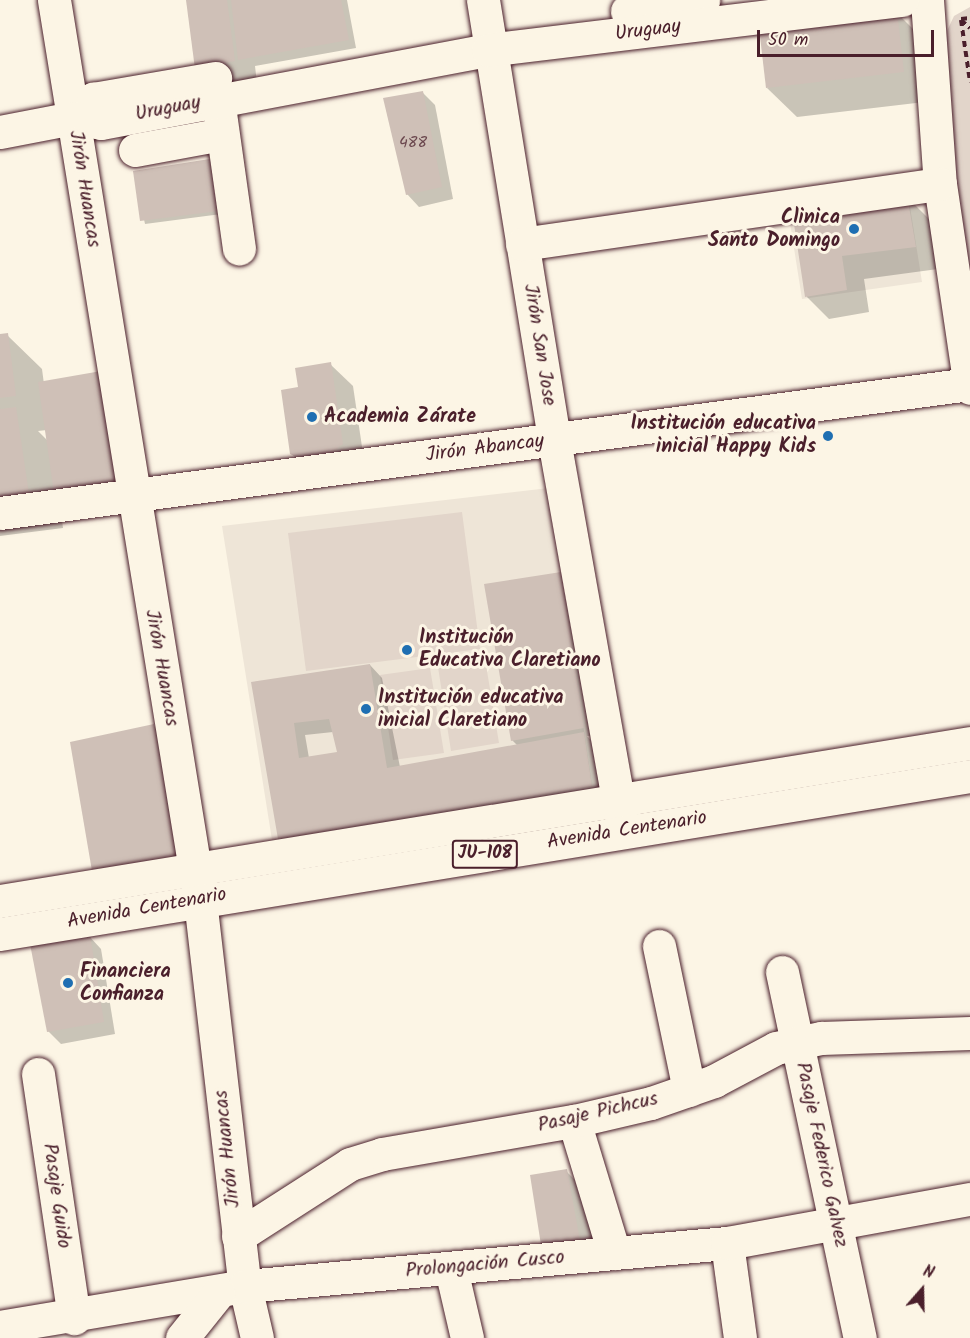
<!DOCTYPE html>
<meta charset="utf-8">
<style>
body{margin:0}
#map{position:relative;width:970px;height:1338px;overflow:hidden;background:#fcf5e5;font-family:Kalam,sans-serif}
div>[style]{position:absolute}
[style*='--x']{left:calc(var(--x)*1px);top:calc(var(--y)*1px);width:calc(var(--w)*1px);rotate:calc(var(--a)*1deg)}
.built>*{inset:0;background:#eee5d7}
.green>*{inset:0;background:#e2d5ca}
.shadow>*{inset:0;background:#0003}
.building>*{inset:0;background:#cfc0b7}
.path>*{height:4px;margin-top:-2px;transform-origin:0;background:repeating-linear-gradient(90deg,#4a1f2b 0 6px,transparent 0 10.5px)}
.roads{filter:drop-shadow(0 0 2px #4a1f2b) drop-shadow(0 0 2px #4a1f2b)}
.minor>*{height:33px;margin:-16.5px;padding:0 16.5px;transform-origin:16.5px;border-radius:16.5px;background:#fcf5e5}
.major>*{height:33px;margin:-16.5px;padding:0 16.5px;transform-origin:16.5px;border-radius:16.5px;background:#fcf5e5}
.dots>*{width:16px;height:16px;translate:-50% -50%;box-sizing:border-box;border:3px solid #fcf5e5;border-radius:50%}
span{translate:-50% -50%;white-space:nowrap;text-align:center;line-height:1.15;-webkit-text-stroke:6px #fcf5e5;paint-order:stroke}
.number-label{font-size:16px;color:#6b474e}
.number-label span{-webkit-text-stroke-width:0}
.shield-label span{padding:2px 4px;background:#fcf5e5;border:2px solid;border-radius:4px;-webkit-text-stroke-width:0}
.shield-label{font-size:18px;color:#4a1f2b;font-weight:700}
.street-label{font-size:20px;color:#4a1f2b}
.poi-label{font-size:20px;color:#4a1f2b;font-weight:700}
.right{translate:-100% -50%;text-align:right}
.left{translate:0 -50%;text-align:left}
.north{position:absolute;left:892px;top:1260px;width:60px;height:60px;-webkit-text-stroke:4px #fcf5e5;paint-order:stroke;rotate:20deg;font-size:16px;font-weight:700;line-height:24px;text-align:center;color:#4a1f2b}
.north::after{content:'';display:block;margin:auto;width:21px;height:27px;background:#4a1f2b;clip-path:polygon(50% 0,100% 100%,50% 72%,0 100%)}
.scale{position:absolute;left:757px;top:30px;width:177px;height:27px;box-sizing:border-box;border:3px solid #4a1f2b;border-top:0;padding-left:8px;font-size:18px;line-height:21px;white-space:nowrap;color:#4a1f2b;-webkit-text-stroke:4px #fcf5e5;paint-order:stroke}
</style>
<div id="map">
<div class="built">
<i style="clip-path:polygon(908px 194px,922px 282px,802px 299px,788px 210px)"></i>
<i style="clip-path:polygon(549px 488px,592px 786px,272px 840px,222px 526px)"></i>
</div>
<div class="green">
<i style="clip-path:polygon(970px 7px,970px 317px,939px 48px,954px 16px)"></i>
<i style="clip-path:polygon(462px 512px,480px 649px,306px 671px,288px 533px)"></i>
<i style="clip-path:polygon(485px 659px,499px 743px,451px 751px,438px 667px)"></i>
<i style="clip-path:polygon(430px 668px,444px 753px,393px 760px,380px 675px)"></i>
</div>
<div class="shadow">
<i style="clip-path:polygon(187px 0,347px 0,356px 48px,255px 66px,257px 83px,219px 91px)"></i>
<i style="clip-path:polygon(896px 12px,926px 42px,933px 101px,797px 117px,767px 88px)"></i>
<i style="clip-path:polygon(423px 93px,435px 105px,453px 199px,419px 207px,407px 194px)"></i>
<i style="clip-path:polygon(134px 173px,229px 213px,145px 224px)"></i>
<i style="clip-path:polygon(907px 197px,930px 220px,938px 269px,864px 279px,869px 312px,829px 319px,807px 297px,793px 212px)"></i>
<i style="clip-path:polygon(evenodd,7px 335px,42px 369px,63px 528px,0 536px,0 336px,7px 335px,47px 430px,48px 441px,38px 431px,47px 430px)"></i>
<i style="clip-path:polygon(330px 364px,353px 386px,365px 467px,314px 476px,291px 453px,300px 389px)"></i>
<i style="clip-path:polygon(evenodd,561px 574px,591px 736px,587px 736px,600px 750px,608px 802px,296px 854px,280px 838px,253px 684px,370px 665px,382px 678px,400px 767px,518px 746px,512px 740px,561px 574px,333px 732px,340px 753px,309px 758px,305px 735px,333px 732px)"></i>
<i style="clip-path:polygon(154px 726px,184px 756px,206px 890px,71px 743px)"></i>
<i style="clip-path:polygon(89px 936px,101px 949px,115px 1034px,61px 1044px,48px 1031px)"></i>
<i style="clip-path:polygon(566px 1171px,589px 1194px,602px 1264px,566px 1267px)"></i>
</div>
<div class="building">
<i style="clip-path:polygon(186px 0,227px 0,235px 61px,195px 69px)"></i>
<i style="clip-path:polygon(231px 0,341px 0,349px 40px,238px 60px)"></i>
<i style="clip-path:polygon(897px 11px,904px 72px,766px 88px,759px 28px)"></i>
<i style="clip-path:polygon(423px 91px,442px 187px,406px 195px,383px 98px)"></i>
<i style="clip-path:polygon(216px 158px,226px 210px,140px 221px,133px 171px)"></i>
<i style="clip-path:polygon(907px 195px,916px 247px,842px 256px,847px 290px,805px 297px,792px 211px)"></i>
<i style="clip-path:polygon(8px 333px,16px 396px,0 398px,0 334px)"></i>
<i style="clip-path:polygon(331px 362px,343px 444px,329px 455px,303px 460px,290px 454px,281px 390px,298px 387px,295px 368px)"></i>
<i style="clip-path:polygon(107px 370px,124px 484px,54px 493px,38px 382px)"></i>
<i style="clip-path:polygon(16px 407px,29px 494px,0 497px,0 409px)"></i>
<i style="clip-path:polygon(561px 572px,584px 728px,511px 741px,484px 584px)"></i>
<i style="clip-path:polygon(evenodd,370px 664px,387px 768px,584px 732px,592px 786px,278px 839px,251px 682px,370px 664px,329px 719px,337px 752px,299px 758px,294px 723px,329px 719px)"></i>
<i style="clip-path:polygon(154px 724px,177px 861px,92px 871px,70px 742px)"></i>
<i style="clip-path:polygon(90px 935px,104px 1022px,47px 1032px,30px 944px)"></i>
<i style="clip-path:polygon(567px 1169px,580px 1241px,541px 1245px,530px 1175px)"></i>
</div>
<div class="path">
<i style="--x:961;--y:19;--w:9;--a:-6"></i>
<i style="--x:961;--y:20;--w:63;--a:81.7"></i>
<i style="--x:961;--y:20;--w:12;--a:42"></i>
</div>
<div class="roads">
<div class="minor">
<i style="--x:54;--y:0;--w:912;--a:80.79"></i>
<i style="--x:200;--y:900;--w:389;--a:83.4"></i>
<i style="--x:245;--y:1286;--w:53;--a:77"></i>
<i style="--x:483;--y:0;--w:446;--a:80.8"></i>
<i style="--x:554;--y:440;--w:395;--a:79.9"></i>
<i style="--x:927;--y:0;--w:184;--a:86"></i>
<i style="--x:940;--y:184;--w:206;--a:81.6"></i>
<i style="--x:627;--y:11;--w:77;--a:-8.2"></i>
<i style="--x:218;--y:99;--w:151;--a:82"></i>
<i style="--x:73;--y:118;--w:28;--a:-44"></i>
<i style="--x:93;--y:99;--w:124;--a:-9.8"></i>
<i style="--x:0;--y:132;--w:74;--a:-10.9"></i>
<i style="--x:73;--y:118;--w:28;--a:10"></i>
<i style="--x:101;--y:123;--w:394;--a:-10.7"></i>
<i style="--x:488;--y:50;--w:417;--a:-6.9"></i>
<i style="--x:135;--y:150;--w:88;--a:-10.4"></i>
<i style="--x:522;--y:244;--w:422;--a:-8.2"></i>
<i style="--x:0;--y:513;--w:979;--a:-7.58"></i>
<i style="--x:659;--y:946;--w:147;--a:78.2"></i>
<i style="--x:782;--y:972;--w:374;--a:78"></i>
<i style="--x:38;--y:1074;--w:247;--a:81.6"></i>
<i style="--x:574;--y:1121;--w:138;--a:73.1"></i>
<i style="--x:238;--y:1236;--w:133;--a:-32.7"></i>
<i style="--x:350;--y:1164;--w:34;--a:-17"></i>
<i style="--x:382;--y:1154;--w:195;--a:-9.8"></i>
<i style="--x:574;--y:1121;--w:79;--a:-13.2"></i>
<i style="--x:651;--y:1103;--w:67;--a:-19.2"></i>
<i style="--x:714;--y:1081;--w:70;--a:-28"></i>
<i style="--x:776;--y:1048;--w:22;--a:-13"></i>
<i style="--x:797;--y:1043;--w:25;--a:-12"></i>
<i style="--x:821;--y:1038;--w:149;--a:-1.9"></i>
<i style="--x:727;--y:1243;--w:96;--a:82.2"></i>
<i style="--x:451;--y:1269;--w:71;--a:76.9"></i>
<i style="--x:0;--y:1327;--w:248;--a:-9.5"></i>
<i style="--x:245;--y:1286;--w:484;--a:-5.1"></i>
<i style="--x:727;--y:1243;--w:247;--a:-10.3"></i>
<i style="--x:182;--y:1338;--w:58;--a:-51.3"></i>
</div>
<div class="major">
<i style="--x:0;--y:901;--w:983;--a:-9.25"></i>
<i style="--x:0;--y:934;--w:983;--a:-9.25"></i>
</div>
</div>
<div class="dots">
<i style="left:854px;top:229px;background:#1f6fb2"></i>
<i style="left:312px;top:417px;background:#1f6fb2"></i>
<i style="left:828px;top:436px;background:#1f6fb2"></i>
<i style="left:407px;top:650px;background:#1f6fb2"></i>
<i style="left:366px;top:709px;background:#1f6fb2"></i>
<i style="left:68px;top:983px;background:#1f6fb2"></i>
</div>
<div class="number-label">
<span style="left:413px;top:143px">488</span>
</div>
<div class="shield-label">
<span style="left:485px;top:854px">JU-108</span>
</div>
<div class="street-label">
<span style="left:648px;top:31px;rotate:-7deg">Uruguay</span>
<span style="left:168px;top:109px;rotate:-11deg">Uruguay</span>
<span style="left:84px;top:189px;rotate:81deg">Jirón Huancas</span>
<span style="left:539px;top:345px;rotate:81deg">Jirón San Jose</span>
<span style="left:485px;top:449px;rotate:-7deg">Jirón Abancay</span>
<span style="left:161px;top:668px;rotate:80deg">Jirón Huancas</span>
<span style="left:627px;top:831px;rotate:-9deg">Avenida Centenario</span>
<span style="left:147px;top:909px;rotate:-10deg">Avenida Centenario</span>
<span style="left:598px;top:1113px;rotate:-13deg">Pasaje Pichcus</span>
<span style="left:228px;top:1149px;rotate:-96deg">Jirón Huancas</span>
<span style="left:821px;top:1155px;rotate:78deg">Pasaje Federico Galvez</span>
<span style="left:56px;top:1196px;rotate:82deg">Pasaje Guido</span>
<span style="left:485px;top:1265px;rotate:-5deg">Prolongación Cusco</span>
</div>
<div class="poi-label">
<span class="right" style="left:840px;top:230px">Clinica<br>Santo Domingo</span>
<span class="left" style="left:324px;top:417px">Academia Zárate</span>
<span class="right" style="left:816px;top:436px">Institución educativa<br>inicial Happy Kids</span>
<span class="left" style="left:419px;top:650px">Institución<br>Educativa Claretiano</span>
<span class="left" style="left:378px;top:710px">Institución educativa<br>inicial Claretiano</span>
<span class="left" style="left:80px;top:984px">Financiera<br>Confianza</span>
</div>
<div class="north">N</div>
<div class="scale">50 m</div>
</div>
